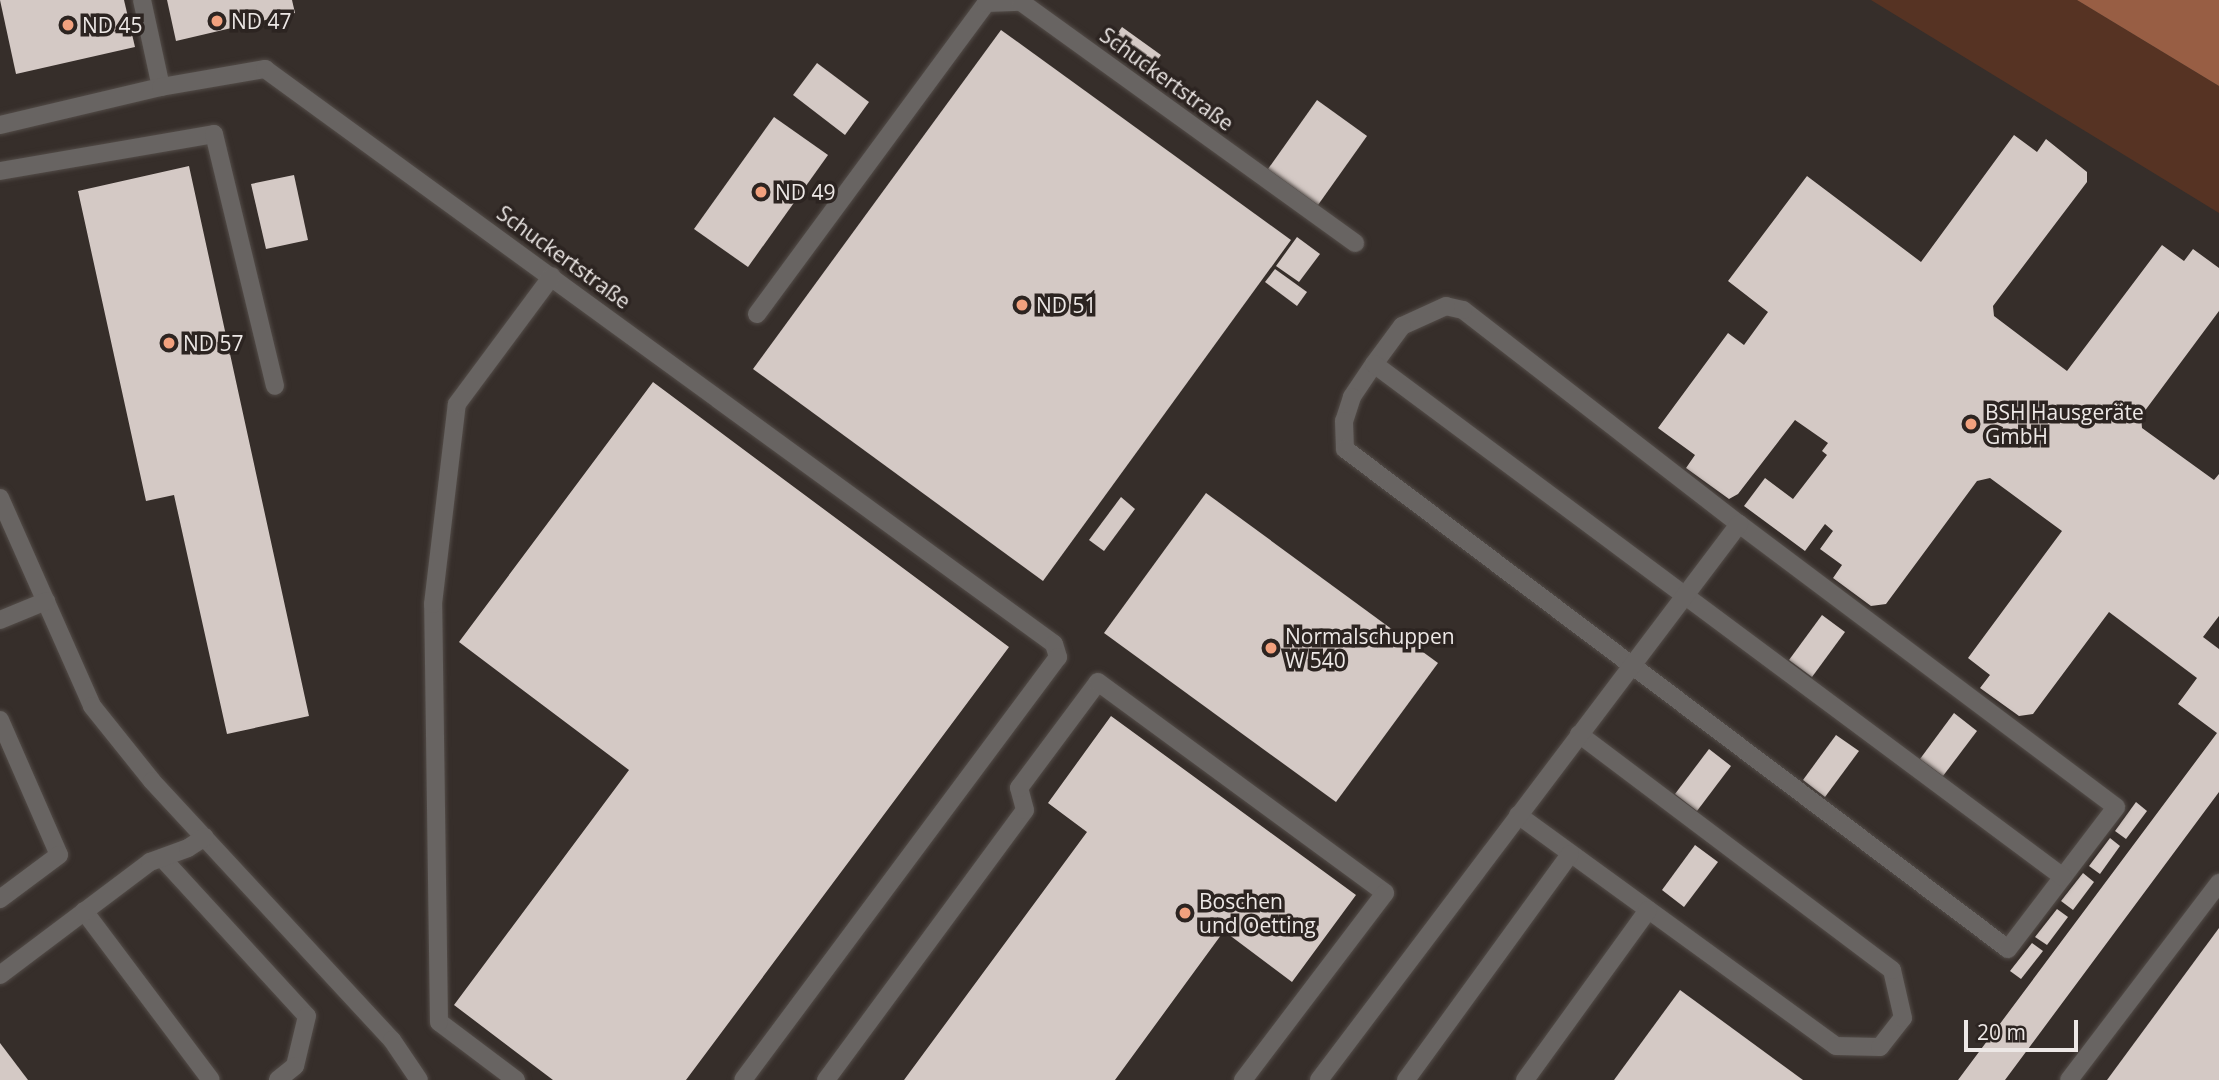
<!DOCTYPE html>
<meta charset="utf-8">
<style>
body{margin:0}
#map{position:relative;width:2219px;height:1080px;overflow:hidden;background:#362e2a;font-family:"Open Sans",sans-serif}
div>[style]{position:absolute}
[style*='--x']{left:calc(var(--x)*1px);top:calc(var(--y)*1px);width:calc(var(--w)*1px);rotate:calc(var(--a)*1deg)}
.green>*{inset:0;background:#563323}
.water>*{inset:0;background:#985e44}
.building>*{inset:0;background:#d4c9c5}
.roads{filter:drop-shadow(0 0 2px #534c48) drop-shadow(0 0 2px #534c48)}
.minor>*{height:18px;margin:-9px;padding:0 9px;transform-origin:9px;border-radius:9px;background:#686462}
.dots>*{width:19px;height:19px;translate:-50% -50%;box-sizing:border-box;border:4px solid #2c2421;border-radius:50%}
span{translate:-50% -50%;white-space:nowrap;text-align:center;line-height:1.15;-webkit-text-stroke:7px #2c2421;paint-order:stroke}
.poi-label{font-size:21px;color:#ede8e6}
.left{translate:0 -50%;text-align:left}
.street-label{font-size:21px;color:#ede8e6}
.scale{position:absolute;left:1964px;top:1020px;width:114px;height:32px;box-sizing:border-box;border:4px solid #ede8e6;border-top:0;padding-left:9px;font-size:21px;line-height:24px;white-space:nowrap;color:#ede8e6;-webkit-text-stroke:5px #2c2421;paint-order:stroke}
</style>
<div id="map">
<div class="green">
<i style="clip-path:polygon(1871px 0,2077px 0,2219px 86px,2219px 213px)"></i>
</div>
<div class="water">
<i style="clip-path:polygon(2077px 0,2219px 0,2219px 86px)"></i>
</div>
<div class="building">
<i style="clip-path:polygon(0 0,124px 0,135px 47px,16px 74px)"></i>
<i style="clip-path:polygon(167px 0,292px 0,295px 13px,176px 41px)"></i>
<i style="clip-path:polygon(1122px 27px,1161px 55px,1149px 72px,1110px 44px)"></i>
<i style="clip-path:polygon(1001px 30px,1291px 240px,1043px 581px,753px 369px)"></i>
<i style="clip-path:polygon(817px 63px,869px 102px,845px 135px,793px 95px)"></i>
<i style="clip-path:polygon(1317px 100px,1367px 136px,1318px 205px,1268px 169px)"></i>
<i style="clip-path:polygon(774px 117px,828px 155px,748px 267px,694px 229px)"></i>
<i style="clip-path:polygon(2014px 135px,2037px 152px,2046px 139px,2087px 172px,2087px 182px,1993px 306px,1994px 316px,2067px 371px,2162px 245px,2184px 261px,2193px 249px,2219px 268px,2219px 311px,2141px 416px,2142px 428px,2214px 480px,2219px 474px,2219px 616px,2203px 637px,2219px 649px,2219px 792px,2005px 1080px,1958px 1080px,2217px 733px,2178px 704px,2197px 678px,2109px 612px,2033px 714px,2019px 716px,1980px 688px,1990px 675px,1968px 658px,2062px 531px,1990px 478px,1977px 481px,1886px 604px,1871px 606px,1833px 578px,1842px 565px,1820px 549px,1833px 531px,1825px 524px,1805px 551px,1744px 506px,1765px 478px,1793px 499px,1827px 455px,1822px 451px,1828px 443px,1795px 420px,1738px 494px,1729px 499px,1686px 468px,1695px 455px,1658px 428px,1728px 333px,1744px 345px,1768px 312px,1728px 281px,1807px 176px,1921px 262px)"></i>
<i style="clip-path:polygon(189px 166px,309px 716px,227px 734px,174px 495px,146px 501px,78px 191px)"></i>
<i style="clip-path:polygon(294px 175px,308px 240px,266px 249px,251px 184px)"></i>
<i style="clip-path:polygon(1297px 237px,1320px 254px,1299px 282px,1276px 266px)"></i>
<i style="clip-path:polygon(1275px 269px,1307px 292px,1297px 306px,1265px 282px)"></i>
<i style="clip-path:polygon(653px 382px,1009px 647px,686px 1080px,553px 1080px,454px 1005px,629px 770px,459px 642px)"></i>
<i style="clip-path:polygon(1206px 493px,1438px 663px,1336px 802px,1104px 633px)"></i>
<i style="clip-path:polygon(1121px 497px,1135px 509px,1104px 551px,1089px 540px)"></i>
<i style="clip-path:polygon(1822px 615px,1845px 632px,1812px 677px,1789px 660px)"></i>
<i style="clip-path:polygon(1954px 713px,1977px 731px,1943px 776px,1920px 759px)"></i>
<i style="clip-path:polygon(1111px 716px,1356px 895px,1292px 982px,1224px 931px,1115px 1080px,904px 1080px,1087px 832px,1048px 803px)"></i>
<i style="clip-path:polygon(1836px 735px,1859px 751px,1825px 797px,1803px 780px)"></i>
<i style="clip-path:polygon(1709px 749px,1731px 766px,1697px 811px,1675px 794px)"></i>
<i style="clip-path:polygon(2136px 802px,2147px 811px,2126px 839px,2115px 831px)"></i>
<i style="clip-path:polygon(2110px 838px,2120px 846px,2100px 874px,2089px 866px)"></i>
<i style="clip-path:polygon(1695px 845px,1718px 862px,1684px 907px,1662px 890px)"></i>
<i style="clip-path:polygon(2083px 873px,2094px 882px,2073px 910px,2061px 901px)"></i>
<i style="clip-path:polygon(2057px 909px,2068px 917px,2047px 945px,2035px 937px)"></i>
<i style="clip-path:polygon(2219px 928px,2219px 1080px,2107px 1080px)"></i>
<i style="clip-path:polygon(2032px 943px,2043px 951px,2021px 979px,2010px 971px)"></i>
<i style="clip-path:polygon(1680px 990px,1803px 1080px,1614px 1080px)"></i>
<i style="clip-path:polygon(0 1043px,28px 1080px,0 1080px)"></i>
</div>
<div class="roads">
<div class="minor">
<i style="--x:142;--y:0;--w:89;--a:77.7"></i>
<i style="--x:0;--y:125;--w:165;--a:-13.3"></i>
<i style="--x:161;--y:87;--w:106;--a:-9.8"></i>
<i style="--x:265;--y:69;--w:976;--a:36.08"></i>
<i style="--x:1054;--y:644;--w:14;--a:73"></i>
<i style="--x:1058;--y:657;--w:527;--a:126.67"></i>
<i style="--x:0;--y:171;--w:217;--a:-9.8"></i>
<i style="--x:214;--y:134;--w:259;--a:76.4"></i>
<i style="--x:757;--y:314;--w:386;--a:-53.6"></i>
<i style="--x:986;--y:3;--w:35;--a:-2"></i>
<i style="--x:1021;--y:2;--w:412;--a:35.8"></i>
<i style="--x:1374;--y:364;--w:40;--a:124"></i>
<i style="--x:1352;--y:397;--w:25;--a:108"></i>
<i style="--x:1344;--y:421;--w:28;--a:88"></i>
<i style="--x:1345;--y:449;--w:830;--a:37.02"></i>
<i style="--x:2008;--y:949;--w:178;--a:-52.7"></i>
<i style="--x:2116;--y:807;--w:471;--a:-143.1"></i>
<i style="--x:1739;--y:524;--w:349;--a:-142.2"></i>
<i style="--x:1463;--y:310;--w:17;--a:-167"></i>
<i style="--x:1446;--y:306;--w:48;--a:155.6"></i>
<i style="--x:1402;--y:326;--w:47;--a:126.4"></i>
<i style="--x:1374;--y:364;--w:859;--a:36.67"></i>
<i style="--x:0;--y:498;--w:227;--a:66.1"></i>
<i style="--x:92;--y:706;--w:96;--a:51.3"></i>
<i style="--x:152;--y:781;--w:353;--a:47.2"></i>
<i style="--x:392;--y:1040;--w:48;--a:56"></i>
<i style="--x:0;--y:620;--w:50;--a:-22.4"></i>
<i style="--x:0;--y:720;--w:147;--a:66.4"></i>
<i style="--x:59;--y:855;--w:74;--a:143.3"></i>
<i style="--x:1518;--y:815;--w:393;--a:36"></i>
<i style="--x:1836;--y:1046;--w:44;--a:1.3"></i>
<i style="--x:1880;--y:1047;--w:37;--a:-52"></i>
<i style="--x:1903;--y:1018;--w:49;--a:-102.9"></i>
<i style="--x:1892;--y:970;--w:392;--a:-143"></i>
<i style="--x:162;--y:858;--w:214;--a:47.5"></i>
<i style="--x:307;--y:1016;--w:51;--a:103.5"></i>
<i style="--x:295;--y:1066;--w:22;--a:141"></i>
<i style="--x:84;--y:911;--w:211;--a:53.1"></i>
<i style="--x:0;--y:975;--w:188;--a:-37"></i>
<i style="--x:150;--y:862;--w:40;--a:-20.2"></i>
<i style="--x:188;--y:848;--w:20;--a:-33"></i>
<i style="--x:516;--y:1080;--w:96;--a:-143"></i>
<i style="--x:439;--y:1022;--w:418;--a:-90.8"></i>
<i style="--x:433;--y:604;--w:201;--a:-83.2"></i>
<i style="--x:457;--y:404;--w:159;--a:-53.4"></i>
<i style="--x:826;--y:1080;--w:335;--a:-53.6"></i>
<i style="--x:1025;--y:810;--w:23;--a:-105"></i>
<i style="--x:1019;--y:788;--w:132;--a:-53.3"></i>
<i style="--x:1098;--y:682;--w:356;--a:36.3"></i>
<i style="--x:1385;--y:893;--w:235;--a:127.2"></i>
<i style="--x:1319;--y:1080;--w:697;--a:-52.93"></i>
<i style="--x:1406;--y:1080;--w:279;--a:-54"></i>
<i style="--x:1525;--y:1080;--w:210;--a:-54.1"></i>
<i style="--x:2069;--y:1080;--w:248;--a:-52.7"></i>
</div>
</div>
<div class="dots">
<i style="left:217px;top:21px;background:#f2a17e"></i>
<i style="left:68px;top:25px;background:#f2a17e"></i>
<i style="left:761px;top:192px;background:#f2a17e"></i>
<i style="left:1022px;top:305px;background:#f2a17e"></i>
<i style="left:169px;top:343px;background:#f2a17e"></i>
<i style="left:1971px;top:424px;background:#f2a17e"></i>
<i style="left:1271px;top:648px;background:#f2a17e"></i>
<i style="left:1185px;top:913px;background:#f2a17e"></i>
</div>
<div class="poi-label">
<span class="left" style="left:231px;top:21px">ND 47</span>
<span class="left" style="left:82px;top:25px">ND 45</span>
<span class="left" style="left:775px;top:192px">ND 49</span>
<span class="left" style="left:1036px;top:305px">ND 51</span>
<span class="left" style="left:183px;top:343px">ND 57</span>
<span class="left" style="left:1985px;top:424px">BSH Hausgeräte<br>GmbH</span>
<span class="left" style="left:1285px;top:648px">Normalschuppen<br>W 540</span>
<span class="left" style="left:1199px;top:913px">Boschen<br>und Oetting</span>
</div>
<div class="street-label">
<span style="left:1167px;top:79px;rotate:36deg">Schuckertstraße</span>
<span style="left:564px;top:257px;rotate:36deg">Schuckertstraße</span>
</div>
<div class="scale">20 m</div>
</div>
